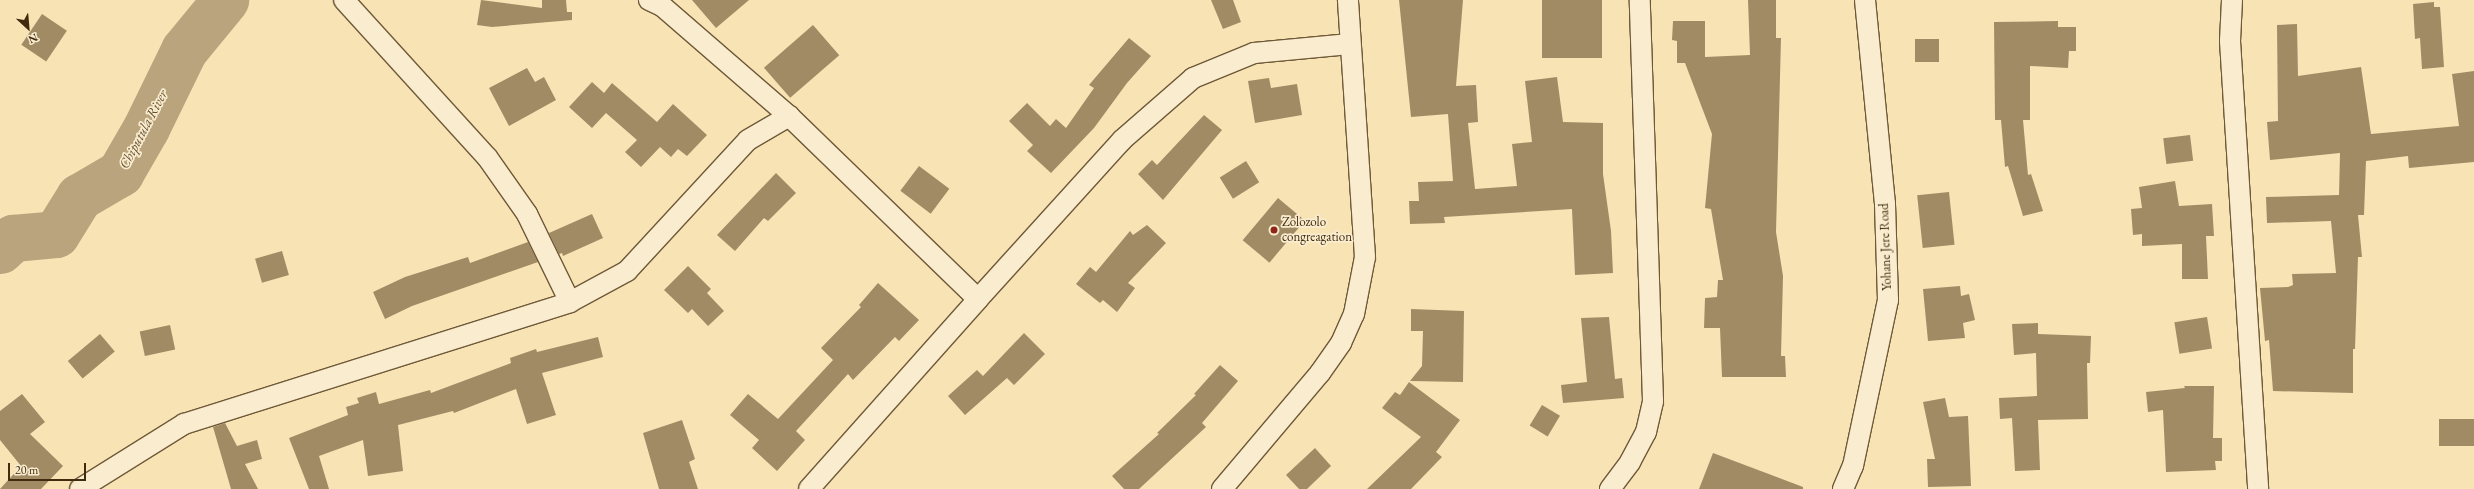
<!DOCTYPE html>
<style>
body{margin:0}
#map{position:relative;width:2474px;height:489px;overflow:hidden;background:#f8e3b5;font-family:"EB Garamond",serif}
div>[style]{position:absolute}
[style*='--x']{left:calc(var(--x)*1px);top:calc(var(--y)*1px);width:calc(var(--w)*1px);rotate:calc(var(--a)*1deg)}
.river>*{height:47px;margin:-23.5px;padding:0 23.5px;transform-origin:23.5px;border-radius:23.5px;background:#baa47d}
.building>*{inset:0;background:#a08b65;transform-origin:0 0}
.roads{filter:drop-shadow(1px 0 #6f5938) drop-shadow(-1px 0 #6f5938) drop-shadow(0 1px #6f5938) drop-shadow(0 -1px #6f5938)}
.minor>*{height:20px;margin:-10px;padding:0 10px;transform-origin:10px;border-radius:10px;background:#faedcf}
.dots>*{width:11px;height:11px;translate:-50% -50%;box-sizing:border-box;border:2px solid #faedcf;border-radius:50%}
span{translate:-50% -50%;white-space:nowrap;text-align:center;line-height:1.15;-webkit-text-stroke:3.5px #faedcf;paint-order:stroke}
.poi-label{font-size:13px;color:#412b0f}
.left{translate:0 -50%;text-align:left}
.street-label{font-size:13px;color:#412b0f}
.water-label{font-size:14px;color:#654f30;font-style:italic}
.north{position:absolute;left:8px;top:8px;width:40px;height:40px;-webkit-text-stroke:3px #faedcf;paint-order:stroke;rotate:154deg;font-size:11px;font-weight:700;line-height:16px;text-align:center;color:#412b0f}
.north::after{content:'';display:block;margin:auto;width:14px;height:18px;background:#412b0f;clip-path:polygon(50% 0,100% 100%,50% 72%,0 100%)}
.scale{position:absolute;left:8px;top:463px;width:78px;height:18px;box-sizing:border-box;border:2px solid #412b0f;border-top:0;padding-left:5px;font-size:12px;line-height:14px;white-space:nowrap;color:#412b0f;-webkit-text-stroke:3px #faedcf;paint-order:stroke}
</style>
<div id="map">
<div class="river">
<i style="--x:0;--y:250;--w:18;--a:-43"></i>
<i style="--x:13;--y:238;--w:43;--a:-5.3"></i>
<i style="--x:56;--y:234;--w:44;--a:-58.1"></i>
<i style="--x:79;--y:197;--w:48;--a:-30.3"></i>
<i style="--x:120;--y:173;--w:52;--a:-60"></i>
<i style="--x:146;--y:128;--w:87;--a:-64"></i>
<i style="--x:184;--y:50;--w:65;--a:-50.6"></i>
</div>
<div class="building">
<i style="clip-path:polygon(481px 0,542px 8px,542px 0,566px 0,567px 12px,572px 12px,572px 20px,492px 27px,477px 25px)"></i>
<i style="clip-path:polygon(692px 0,749px 0,716px 28px)"></i>
<i style="clip-path:polygon(1211px 0,1233px 0,1241px 22px,1223px 29px)"></i>
<i style="clip-path:polygon(1399px 0,1463px 0,1456px 86px,1476px 85px,1478px 122px,1468px 123px,1475px 189px,1517px 186px,1512px 144px,1532px 142px,1525px 81px,1557px 77px,1563px 122px,1603px 123px,1603px 174px,1611px 231px,1613px 273px,1575px 275px,1572px 209px,1444px 217px,1445px 223px,1410px 224px,1409px 201px,1419px 201px,1418px 182px,1453px 181px,1448px 114px,1411px 117px)"></i>
<i style="left:1542px;top:0;width:60px;height:58px"></i>
<i style="clip-path:polygon(1748px 0,1776px 0,1776px 38px,1781px 38px,1776px 232px,1783px 276px,1781px 356px,1785px 356px,1786px 377px,1722px 377px,1720px 328px,1704px 328px,1705px 298px,1717px 297px,1718px 280px,1723px 280px,1711px 209px,1705px 208px,1712px 134px,1685px 63px,1677px 63px,1677px 41px,1672px 40px,1673px 21px,1705px 21px,1705px 57px,1750px 55px)"></i>
<i style="clip-path:polygon(2434px 2px,2434px 7px,2440px 7px,2444px 67px,2422px 69px,2420px 38px,2415px 39px,2413px 4px)"></i>
<i style="left:42px;top:14px;width:30px;height:37px;rotate:34deg"></i>
<i style="clip-path:polygon(2058px 21px,2058px 27px,2076px 27px,2076px 51px,2069px 51px,2068px 68px,2030px 66px,2030px 120px,2023px 120px,2028px 175px,2031px 174px,2043px 211px,2023px 216px,2008px 166px,2005px 167px,2001px 120px,1995px 120px,1994px 22px)"></i>
<i style="clip-path:polygon(2297px 24px,2298px 76px,2361px 67px,2371px 134px,2459px 126px,2452px 74px,2474px 71px,2474px 162px,2409px 168px,2408px 156px,2366px 161px,2364px 215px,2358px 215px,2362px 257px,2358px 257px,2355px 349px,2353px 349px,2353px 393px,2273px 391px,2269px 340px,2265px 341px,2260px 288px,2288px 287px,2293px 285px,2292px 274px,2336px 273px,2331px 221px,2267px 223px,2266px 197px,2339px 195px,2340px 153px,2270px 160px,2267px 122px,2278px 121px,2277px 25px)"></i>
<i style="left:813px;top:25px;width:40px;height:65px;rotate:49deg"></i>
<i style="clip-path:polygon(1129px 38px,1151px 56px,1127px 83px,1094px 128px,1051px 173px,1027px 151px,1033px 145px,1009px 121px,1027px 103px,1050px 126px,1056px 119px,1066px 128px,1094px 88px,1089px 85px)"></i>
<i style="left:1915px;top:39px;width:24px;height:23px"></i>
<i style="clip-path:polygon(527px 68px,535px 82px,544px 77px,556px 100px,509px 126px,489px 88px)"></i>
<i style="clip-path:polygon(1269px 78px,1271px 88px,1297px 84px,1302px 115px,1255px 123px,1248px 81px)"></i>
<i style="clip-path:polygon(592px 82px,604px 93px,612px 83px,657px 122px,673px 104px,707px 135px,687px 156px,678px 149px,671px 157px,660px 147px,641px 167px,625px 152px,637px 140px,606px 113px,592px 128px,569px 107px)"></i>
<i style="clip-path:polygon(1204px 115px,1222px 130px,1163px 200px,1138px 174px,1152px 160px,1157px 165px)"></i>
<i style="left:2190px;top:135px;width:26px;height:27px;rotate:83deg"></i>
<i style="left:1246px;top:161px;width:25px;height:31px;rotate:58deg"></i>
<i style="left:919px;top:166px;width:38px;height:31px;rotate:37deg"></i>
<i style="clip-path:polygon(776px 173px,796px 193px,768px 221px,764px 218px,735px 251px,717px 235px)"></i>
<i style="clip-path:polygon(2175px 181px,2179px 206px,2212px 204px,2214px 236px,2206px 236px,2208px 279px,2182px 279px,2182px 244px,2142px 246px,2142px 234px,2133px 235px,2131px 209px,2142px 208px,2139px 187px)"></i>
<i style="left:1949px;top:192px;width:53px;height:32px;rotate:84deg"></i>
<i style="left:1278px;top:198px;width:35px;height:55px;rotate:40deg"></i>
<i style="clip-path:polygon(592px 214px,603px 238px,563px 256px,562px 253px,559px 254px,549px 233px)"></i>
<i style="clip-path:polygon(1147px 225px,1166px 243px,1128px 283px,1135px 288px,1117px 312px,1103px 300px,1100px 303px,1076px 284px,1090px 267px,1096px 272px,1130px 231px,1133px 235px)"></i>
<i style="clip-path:polygon(528px 242px,538px 262px,412px 306px,385px 319px,373px 292px,405px 277px,468px 257px,470px 263px)"></i>
<i style="left:282px;top:251px;width:25px;height:28px;rotate:74deg"></i>
<i style="clip-path:polygon(688px 266px,711px 289px,707px 293px,724px 311px,708px 326px,692px 309px,688px 313px,664px 290px)"></i>
<i style="clip-path:polygon(878px 283px,919px 320px,899px 341px,895px 337px,853px 380px,848px 374px,796px 431px,805px 440px,777px 471px,752px 448px,759px 440px,730px 415px,748px 394px,778px 419px,833px 360px,821px 348px,861px 307px,859px 305px)"></i>
<i style="clip-path:polygon(1960px 286px,1961px 296px,1969px 294px,1975px 320px,1963px 323px,1965px 338px,1928px 341px,1923px 289px)"></i>
<i style="clip-path:polygon(1411px 309px,1464px 311px,1463px 382px,1410px 381px,1422px 366px,1423px 331px,1411px 331px)"></i>
<i style="clip-path:polygon(1609px 317px,1615px 379px,1622px 378px,1624px 398px,1563px 403px,1561px 385px,1587px 382px,1581px 318px)"></i>
<i style="left:2207px;top:317px;width:32px;height:33px;rotate:81deg"></i>
<i style="clip-path:polygon(2038px 323px,2038px 334px,2091px 336px,2090px 363px,2087px 363px,2088px 419px,2038px 420px,2040px 470px,2015px 471px,2012px 418px,2000px 419px,1999px 398px,2037px 396px,2036px 353px,2014px 355px,2012px 324px)"></i>
<i style="left:170px;top:325px;width:25px;height:31px;rotate:78deg"></i>
<i style="clip-path:polygon(1024px 333px,1045px 354px,1014px 385px,1007px 378px,965px 415px,948px 396px,977px 370px,983px 376px)"></i>
<i style="left:100px;top:334px;width:23px;height:42px;rotate:50deg"></i>
<i style="clip-path:polygon(598px 337px,603px 357px,542px 373px,556px 415px,527px 424px,516px 389px,454px 413px,453px 411px,398px 425px,403px 471px,368px 476px,363px 440px,319px 456px,329px 489px,309px 489px,289px 438px,348px 415px,346px 407px,359px 403px,357px 398px,376px 392px,379px 404px,430px 390px,431px 393px,511px 363px,510px 358px,536px 349px,537px 352px)"></i>
<i style="clip-path:polygon(1220px 365px,1238px 381px,1202px 423px,1206px 427px,1139px 489px,1124px 489px,1112px 476px,1159px 434px,1157px 433px,1196px 395px,1194px 394px)"></i>
<i style="clip-path:polygon(1409px 382px,1460px 420px,1436px 452px,1442px 457px,1411px 489px,1367px 489px,1421px 437px,1382px 408px,1395px 392px,1400px 395px)"></i>
<i style="clip-path:polygon(2184px 386px,2214px 386px,2213px 438px,2222px 438px,2222px 461px,2215px 461px,2216px 470px,2166px 472px,2163px 410px,2148px 412px,2146px 392px,2185px 388px)"></i>
<i style="clip-path:polygon(22px 394px,45px 422px,30px 434px,63px 466px,41px 489px,0 489px,21px 466px,0 440px,0 411px)"></i>
<i style="clip-path:polygon(1945px 398px,1949px 417px,1968px 416px,1971px 486px,1928px 487px,1927px 459px,1935px 459px,1923px 402px)"></i>
<i style="left:1542px;top:405px;width:21px;height:24px;rotate:31deg"></i>
<i style="left:2439px;top:419px;width:35px;height:27px"></i>
<i style="clip-path:polygon(682px 420px,695px 459px,689px 462px,698px 489px,659px 489px,643px 433px)"></i>
<i style="clip-path:polygon(225px 423px,237px 446px,257px 440px,262px 459px,245px 464px,258px 489px,231px 489px,213px 427px)"></i>
<i style="clip-path:polygon(1315px 448px,1331px 466px,1307px 489px,1299px 489px,1286px 475px)"></i>
<i style="clip-path:polygon(1713px 453px,1803px 487px,1803px 489px,1699px 489px)"></i>
</div>
<div class="roads">
<div class="minor">
<i style="--x:344;--y:0;--w:212;--a:47.7"></i>
<i style="--x:487;--y:157;--w:70;--a:54.9"></i>
<i style="--x:527;--y:214;--w:98;--a:64"></i>
<i style="--x:649;--y:0;--w:14;--a:25"></i>
<i style="--x:662;--y:6;--w:168;--a:40.9"></i>
<i style="--x:2232;--y:0;--w:41;--a:92.8"></i>
<i style="--x:2230;--y:41;--w:449;--a:86.4"></i>
<i style="--x:80;--y:489;--w:123;--a:-32"></i>
<i style="--x:184;--y:424;--w:405;--a:-17.5"></i>
<i style="--x:570;--y:302;--w:65;--a:-28.5"></i>
<i style="--x:627;--y:271;--w:178;--a:-47.3"></i>
<i style="--x:748;--y:140;--w:48;--a:-30.3"></i>
<i style="--x:789;--y:116;--w:263;--a:44.1"></i>
<i style="--x:978;--y:299;--w:215;--a:-47.8"></i>
<i style="--x:1122;--y:140;--w:94;--a:-41.1"></i>
<i style="--x:1193;--y:78;--w:66;--a:-22.3"></i>
<i style="--x:1254;--y:53;--w:96;--a:-5.4"></i>
<i style="--x:809;--y:489;--w:254;--a:-48.3"></i>
<i style="--x:1222;--y:489;--w:152;--a:-49.8"></i>
<i style="--x:1320;--y:373;--w:37;--a:-55"></i>
<i style="--x:1341;--y:343;--w:32;--a:-66"></i>
<i style="--x:1354;--y:314;--w:58;--a:-79.1"></i>
<i style="--x:1365;--y:257;--w:258;--a:-93.8"></i>
<i style="--x:1610;--y:489;--w:34;--a:-53"></i>
<i style="--x:1630;--y:462;--w:34;--a:-62"></i>
<i style="--x:1646;--y:432;--w:32;--a:-77"></i>
<i style="--x:1653;--y:401;--w:401;--a:-91.9"></i>
<i style="--x:1843;--y:489;--w:25;--a:-67"></i>
<i style="--x:1853;--y:466;--w:170;--a:-78.1"></i>
<i style="--x:1888;--y:300;--w:96;--a:-91.8"></i>
<i style="--x:1885;--y:204;--w:205;--a:-95.6"></i>
</div>
</div>
<div class="dots">
<i style="left:1274px;top:230px;background:#8f2418"></i>
</div>
<div class="poi-label">
<span class="left" style="left:1282px;top:230px">Zolozolo<br>congreagation</span>
</div>
<div class="street-label">
<span style="left:1886px;top:247px;rotate:-92deg">Yohane Jere Road</span>
</div>
<div class="water-label">
<span style="left:143px;top:129px;rotate:-62deg">Chiputula River</span>
</div>
<div class="north">N</div>
<div class="scale">20 m</div>
</div>
